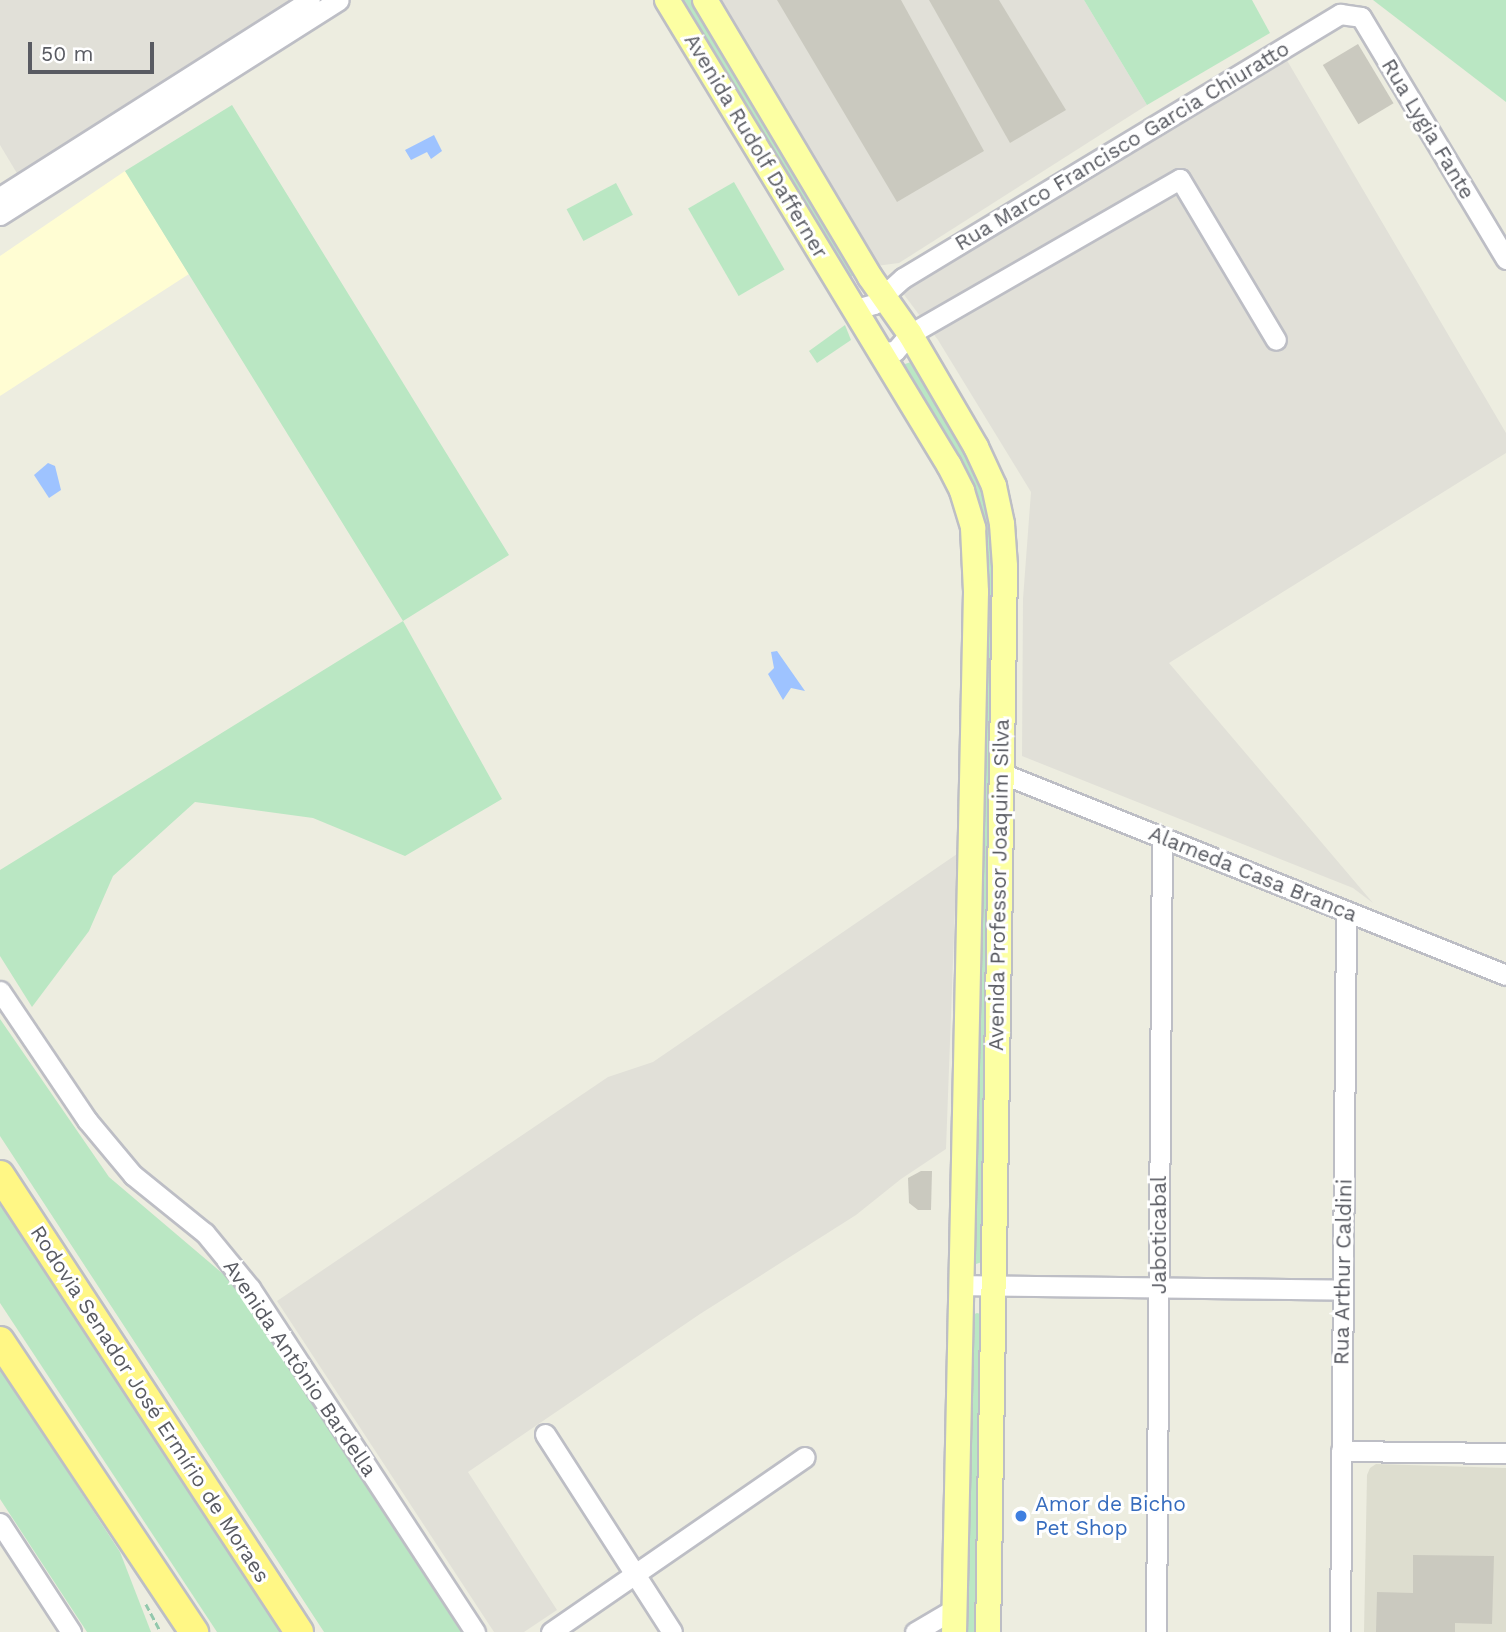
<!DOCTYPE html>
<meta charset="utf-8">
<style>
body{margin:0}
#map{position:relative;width:1506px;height:1632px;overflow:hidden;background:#edede0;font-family:"Work Sans",sans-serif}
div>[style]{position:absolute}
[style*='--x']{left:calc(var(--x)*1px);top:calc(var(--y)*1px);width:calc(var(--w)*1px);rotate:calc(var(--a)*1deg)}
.commercial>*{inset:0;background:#fffdd3}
.industrial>*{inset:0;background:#e1e0d8}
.education>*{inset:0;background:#ddddcf}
.green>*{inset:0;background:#bae7c3;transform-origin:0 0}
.water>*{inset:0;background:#9ec3ff}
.building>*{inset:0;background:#cac9bf;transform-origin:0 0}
.path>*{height:2.5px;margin-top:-1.25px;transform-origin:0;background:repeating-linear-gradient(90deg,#93c8ac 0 7px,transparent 0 10.5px)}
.roads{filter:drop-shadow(2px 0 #bdbec5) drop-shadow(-2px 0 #bdbec5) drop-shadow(0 2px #bdbec5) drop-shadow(0 -2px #bdbec5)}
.minor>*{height:19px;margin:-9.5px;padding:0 9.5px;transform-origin:9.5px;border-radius:9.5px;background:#fff}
.major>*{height:24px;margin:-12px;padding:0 12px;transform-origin:12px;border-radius:12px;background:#fcffa3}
.highway>*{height:28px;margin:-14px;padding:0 14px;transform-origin:14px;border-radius:14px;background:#fff785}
.dots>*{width:19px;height:19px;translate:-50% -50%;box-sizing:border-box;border:4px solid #fff;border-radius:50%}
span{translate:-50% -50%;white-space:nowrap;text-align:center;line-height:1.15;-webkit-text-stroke:6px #fff;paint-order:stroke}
.street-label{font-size:21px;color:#595b62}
.shop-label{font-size:21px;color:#366cbe}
.left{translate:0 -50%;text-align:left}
.scale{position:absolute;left:28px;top:42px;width:126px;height:32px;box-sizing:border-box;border:4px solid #595b62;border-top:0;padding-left:9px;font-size:21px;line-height:24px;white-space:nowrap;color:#595b62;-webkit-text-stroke:5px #fff;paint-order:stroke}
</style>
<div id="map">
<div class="commercial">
<i style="clip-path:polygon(125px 171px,189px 274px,0 396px,0 256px)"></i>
</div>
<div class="industrial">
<i style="clip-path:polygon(0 0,292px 0,18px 175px,0 145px)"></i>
<i style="clip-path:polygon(722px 0,1084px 0,1147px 105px,899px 263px,876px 266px)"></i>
<i style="clip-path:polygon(1285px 57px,1506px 433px,1506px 453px,1169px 663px,1373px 903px,1353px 888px,1022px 756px,1023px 599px,1031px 492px,938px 340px,902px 292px,904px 284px)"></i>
<i style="clip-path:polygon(957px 854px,946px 1149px,901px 1179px,856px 1215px,700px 1314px,468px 1472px,557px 1610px,524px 1632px,494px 1632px,277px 1301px,608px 1077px,653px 1062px)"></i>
</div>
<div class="education">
<i style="clip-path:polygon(1376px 1464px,1506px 1468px,1506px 1632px,1364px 1632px,1367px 1475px,1370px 1468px)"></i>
</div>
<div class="green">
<i style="clip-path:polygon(680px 0,696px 0,863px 276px,845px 276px)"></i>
<i style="clip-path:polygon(1084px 0,1252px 0,1270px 33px,1147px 105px)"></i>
<i style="clip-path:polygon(1373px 0,1506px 0,1506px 102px)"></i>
<i style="clip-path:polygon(232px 105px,509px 555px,403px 621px,502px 799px,405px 856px,313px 818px,195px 802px,113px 876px,89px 931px,32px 1007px,0 956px,0 870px,403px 621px,125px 171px)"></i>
<i style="left:734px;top:182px;width:101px;height:53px;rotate:60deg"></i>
<i style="left:616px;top:183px;width:36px;height:56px;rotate:62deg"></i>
<i style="clip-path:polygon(845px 325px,851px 340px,817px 363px,809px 351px)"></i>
<i style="clip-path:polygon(914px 361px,979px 469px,996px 552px,985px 1261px,973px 1265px,986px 566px,902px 365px)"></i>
<i style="clip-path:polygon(0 1019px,109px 1177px,242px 1290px,464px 1632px,324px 1632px,0 1136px)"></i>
<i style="clip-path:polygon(0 1201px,283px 1632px,217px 1632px,0 1303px)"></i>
<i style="clip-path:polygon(977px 1313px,984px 1315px,978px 1632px,966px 1632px,972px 1315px)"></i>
<i style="clip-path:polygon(0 1368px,120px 1552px,151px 1632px,87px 1632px,0 1499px)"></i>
</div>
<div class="water">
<i style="clip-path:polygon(434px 135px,442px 151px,431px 159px,427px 152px,411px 160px,405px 150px)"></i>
<i style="clip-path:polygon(48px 463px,55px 466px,61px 490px,49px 498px,34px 475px)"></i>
<i style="clip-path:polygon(777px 651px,805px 691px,791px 688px,783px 700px,768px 674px,774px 668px,771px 652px)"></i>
</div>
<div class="building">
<i style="clip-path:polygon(777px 0,901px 0,984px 151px,897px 202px)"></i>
<i style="clip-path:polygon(929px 0,999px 0,1066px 110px,1010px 143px)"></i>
<i style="left:1358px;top:44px;width:69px;height:41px;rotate:59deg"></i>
<i style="clip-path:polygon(921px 1171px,932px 1171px,931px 1210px,918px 1210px,909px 1203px,908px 1178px)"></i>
<i style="clip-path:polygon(1413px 1555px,1494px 1556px,1492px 1624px,1455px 1623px,1455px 1632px,1376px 1632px,1377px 1592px,1413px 1593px)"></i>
</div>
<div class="path">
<i style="--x:146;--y:1604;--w:32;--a:62"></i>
</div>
<div class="roads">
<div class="minor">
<i style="--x:0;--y:197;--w:367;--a:-32.4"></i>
<i style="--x:0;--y:215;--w:401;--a:-32.4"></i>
<i style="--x:856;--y:309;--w:19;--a:-16"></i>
<i style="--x:874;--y:304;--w:39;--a:-42"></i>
<i style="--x:903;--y:278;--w:511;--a:-31.14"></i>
<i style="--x:1340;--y:14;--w:21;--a:8"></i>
<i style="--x:1361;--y:17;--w:282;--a:59.1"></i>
<i style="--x:881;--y:352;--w:14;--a:-4"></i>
<i style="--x:895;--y:351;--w:23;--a:-49"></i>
<i style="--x:910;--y:334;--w:311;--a:-29.9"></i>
<i style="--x:1180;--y:179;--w:187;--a:59.2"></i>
<i style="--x:1001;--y:773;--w:544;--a:21.8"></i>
<i style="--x:0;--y:991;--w:156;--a:56"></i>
<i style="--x:87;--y:1120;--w:72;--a:50.1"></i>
<i style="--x:133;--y:1175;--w:92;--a:38.9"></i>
<i style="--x:205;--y:1233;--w:71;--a:50.7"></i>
<i style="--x:250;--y:1288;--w:411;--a:56.8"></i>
<i style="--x:960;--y:1285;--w:383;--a:0.7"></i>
<i style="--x:545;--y:1434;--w:235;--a:57.3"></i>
<i style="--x:1341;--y:1451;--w:165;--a:0.7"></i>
<i style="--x:0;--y:1523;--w:130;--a:56.9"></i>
<i style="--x:551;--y:1632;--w:308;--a:-34.6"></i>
<i style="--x:915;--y:1632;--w:45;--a:-30.5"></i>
<i style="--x:1156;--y:1632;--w:795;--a:-89.57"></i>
<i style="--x:1340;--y:1632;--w:721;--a:-89.52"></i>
</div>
<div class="major">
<i style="--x:667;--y:0;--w:544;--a:58.77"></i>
<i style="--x:949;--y:465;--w:29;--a:63"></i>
<i style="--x:962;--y:491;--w:39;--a:73"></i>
<i style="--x:973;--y:528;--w:64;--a:87.3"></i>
<i style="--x:976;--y:592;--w:1040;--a:91.21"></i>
<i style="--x:705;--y:0;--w:322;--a:59.2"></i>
<i style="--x:870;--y:277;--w:70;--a:54.9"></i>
<i style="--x:910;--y:334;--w:131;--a:59.7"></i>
<i style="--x:976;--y:447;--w:43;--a:65.2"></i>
<i style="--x:994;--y:486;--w:39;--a:78"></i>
<i style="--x:1002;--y:524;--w:42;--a:85.9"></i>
<i style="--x:1005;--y:566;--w:1066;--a:90.91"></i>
</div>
<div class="highway">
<i style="--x:0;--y:1175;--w:546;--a:56.8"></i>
<i style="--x:0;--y:1341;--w:350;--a:56.3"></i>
</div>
</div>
<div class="dots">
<i style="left:1021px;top:1516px;background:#3f7fe0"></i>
</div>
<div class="street-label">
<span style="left:1428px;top:129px;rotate:59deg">Rua Lygia Fante</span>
<span style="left:756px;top:146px;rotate:59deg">Avenida Rudolf Dafferner</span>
<span style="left:1122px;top:146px;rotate:-31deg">Rua Marco Francisco Garcia Chiuratto</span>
<span style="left:1253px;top:874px;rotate:22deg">Alameda Casa Branca</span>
<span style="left:999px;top:885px;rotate:-89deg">Avenida Professor Joaquim Silva</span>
<span style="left:1159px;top:1235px;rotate:-90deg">Jaboticabal</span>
<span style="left:1343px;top:1272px;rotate:-89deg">Rua Arthur Caldini</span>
<span style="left:300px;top:1368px;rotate:56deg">Avenida Antônio Bardella</span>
<span style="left:150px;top:1404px;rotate:57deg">Rodovia Senador José Ermírio de Moraes</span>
</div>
<div class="shop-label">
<span class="left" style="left:1035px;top:1516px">Amor de Bicho<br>Pet Shop</span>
</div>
<div class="scale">50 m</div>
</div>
